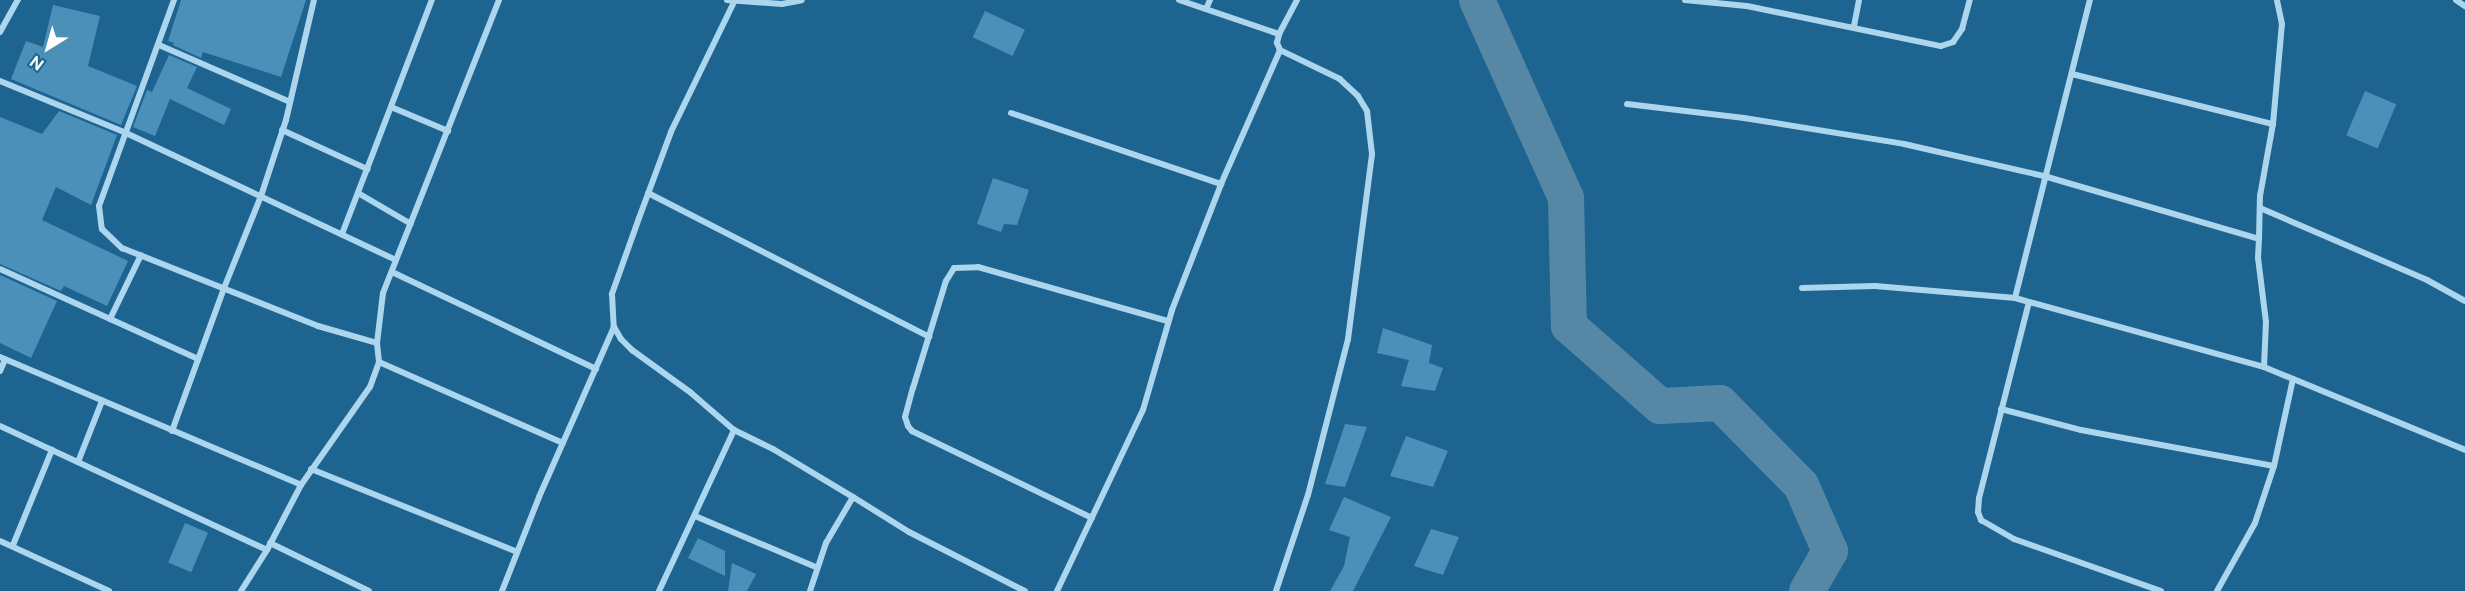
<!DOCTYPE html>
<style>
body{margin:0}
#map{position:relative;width:2465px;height:591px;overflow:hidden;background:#1d6491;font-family:"Public Sans",sans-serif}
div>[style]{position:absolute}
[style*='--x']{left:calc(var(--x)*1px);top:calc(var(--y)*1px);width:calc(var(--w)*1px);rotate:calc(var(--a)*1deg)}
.river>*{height:36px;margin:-18px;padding:0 18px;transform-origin:18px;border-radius:18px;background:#5688a6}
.building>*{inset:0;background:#4a90b9;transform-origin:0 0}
.street>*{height:6px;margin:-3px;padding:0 3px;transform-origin:3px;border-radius:3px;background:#acd6ee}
span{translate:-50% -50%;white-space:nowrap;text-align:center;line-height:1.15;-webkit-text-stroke:4.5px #1d6491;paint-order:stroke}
.north{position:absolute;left:18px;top:18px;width:60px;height:60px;-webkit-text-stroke:4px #1d6491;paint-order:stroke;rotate:217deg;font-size:16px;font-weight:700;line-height:24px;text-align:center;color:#fff}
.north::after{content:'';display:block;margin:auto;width:21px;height:27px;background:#fff;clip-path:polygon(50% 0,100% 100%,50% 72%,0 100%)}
</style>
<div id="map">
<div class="river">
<i style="--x:1477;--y:0;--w:217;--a:65.8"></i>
<i style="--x:1566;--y:198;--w:128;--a:88.7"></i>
<i style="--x:1569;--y:326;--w:121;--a:41.3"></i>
<i style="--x:1660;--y:406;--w:60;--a:-2.9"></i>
<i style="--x:1720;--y:403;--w:115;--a:45.4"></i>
<i style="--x:1801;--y:485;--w:72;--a:66.3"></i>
<i style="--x:1830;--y:551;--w:46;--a:119.9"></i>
</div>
<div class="building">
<i style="clip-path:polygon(181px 0,306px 0,281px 77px,203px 52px,201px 58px,173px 45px,174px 43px,168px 41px)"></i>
<i style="clip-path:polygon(53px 5px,100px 16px,88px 66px,137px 86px,121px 125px,11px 79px,26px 41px,43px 47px)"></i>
<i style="left:985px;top:11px;width:44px;height:29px;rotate:25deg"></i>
<i style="clip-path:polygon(169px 55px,197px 67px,187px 88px,231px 109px,224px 125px,170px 99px,155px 136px,133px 127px,147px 90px,152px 92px)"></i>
<i style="left:2365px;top:91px;width:34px;height:48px;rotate:23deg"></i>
<i style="clip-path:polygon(59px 111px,117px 135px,91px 205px,56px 187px,42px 220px,128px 261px,107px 306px,64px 286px,61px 291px,0 264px,0 117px,42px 134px)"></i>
<i style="clip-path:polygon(993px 178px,1029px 190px,1017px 225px,1004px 224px,1001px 232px,977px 224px)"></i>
<i style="clip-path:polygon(0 275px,57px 301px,31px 358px,0 343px)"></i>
<i style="clip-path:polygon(1383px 328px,1432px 345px,1429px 363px,1443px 368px,1435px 391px,1401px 386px,1409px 360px,1377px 353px)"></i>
<i style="clip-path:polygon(1345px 424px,1367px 427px,1345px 487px,1325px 484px)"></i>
<i style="clip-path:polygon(1406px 436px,1448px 451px,1433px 487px,1390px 476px)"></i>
<i style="clip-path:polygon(1344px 497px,1391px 517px,1353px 591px,1330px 591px,1344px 566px,1350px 537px,1329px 530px)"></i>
<i style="left:185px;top:523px;width:25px;height:43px;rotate:23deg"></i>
<i style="clip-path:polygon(1431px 529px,1459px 537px,1443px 575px,1414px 566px)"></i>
<i style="clip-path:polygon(698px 538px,725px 551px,725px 576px,688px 558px)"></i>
<i style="clip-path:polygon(732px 563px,756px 574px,747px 591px,728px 591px)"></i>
</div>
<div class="street">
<i style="--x:174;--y:0;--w:219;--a:110"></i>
<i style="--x:99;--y:206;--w:23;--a:83"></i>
<i style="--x:102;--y:229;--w:28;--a:44"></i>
<i style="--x:122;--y:248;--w:211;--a:21.7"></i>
<i style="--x:318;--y:326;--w:61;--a:16.1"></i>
<i style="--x:727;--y:0;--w:55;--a:4.2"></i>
<i style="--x:782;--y:4;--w:20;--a:-11"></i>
<i style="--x:1179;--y:0;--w:106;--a:18.8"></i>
<i style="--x:1685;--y:0;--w:62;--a:5.5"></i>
<i style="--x:1747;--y:6;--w:198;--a:11.7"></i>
<i style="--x:1941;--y:46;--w:13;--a:-18"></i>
<i style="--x:1953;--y:42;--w:16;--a:-55"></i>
<i style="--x:1962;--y:29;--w:30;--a:-75"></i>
<i style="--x:2456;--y:0;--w:11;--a:34"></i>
<i style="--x:734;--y:2;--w:144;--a:115.9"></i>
<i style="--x:671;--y:132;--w:92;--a:110.4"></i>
<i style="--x:639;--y:218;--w:81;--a:109.6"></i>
<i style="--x:612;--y:294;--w:33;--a:87"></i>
<i style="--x:614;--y:327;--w:14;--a:60"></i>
<i style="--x:621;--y:339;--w:16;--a:45"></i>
<i style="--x:632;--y:350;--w:72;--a:35.9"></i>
<i style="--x:690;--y:392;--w:58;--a:40.8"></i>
<i style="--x:734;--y:430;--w:43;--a:26"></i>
<i style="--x:773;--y:449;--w:93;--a:31"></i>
<i style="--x:1206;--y:9;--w:10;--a:-66"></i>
<i style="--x:1854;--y:26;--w:26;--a:-79"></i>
<i style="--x:0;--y:32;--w:37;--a:-61"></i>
<i style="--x:159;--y:45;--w:143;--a:23.5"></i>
<i style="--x:2072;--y:74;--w:207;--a:14"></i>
<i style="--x:0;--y:81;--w:136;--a:22.4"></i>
<i style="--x:126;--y:133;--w:298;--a:25.2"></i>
<i style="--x:1627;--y:104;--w:118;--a:6.8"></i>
<i style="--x:1744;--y:118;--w:162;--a:9.2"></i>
<i style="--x:1904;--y:144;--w:144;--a:12.9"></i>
<i style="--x:2044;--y:176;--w:224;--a:16.3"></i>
<i style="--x:391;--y:107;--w:62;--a:22.8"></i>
<i style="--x:1011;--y:113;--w:222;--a:18.7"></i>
<i style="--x:282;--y:130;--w:94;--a:24.6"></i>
<i style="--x:358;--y:193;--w:61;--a:30.3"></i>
<i style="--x:648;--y:193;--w:316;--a:27.1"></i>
<i style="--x:2260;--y:208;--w:182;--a:23.3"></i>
<i style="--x:2427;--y:280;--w:43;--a:28.9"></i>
<i style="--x:342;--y:234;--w:251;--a:-69"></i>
<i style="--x:0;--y:269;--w:217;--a:24.4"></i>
<i style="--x:392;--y:272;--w:226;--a:25.4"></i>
<i style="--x:1802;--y:288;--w:73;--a:-1.6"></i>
<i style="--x:1875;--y:286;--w:141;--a:4.9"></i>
<i style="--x:2015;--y:298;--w:258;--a:15.5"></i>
<i style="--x:2264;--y:367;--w:217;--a:22.4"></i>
<i style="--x:2015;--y:298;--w:307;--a:-75.9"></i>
<i style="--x:2029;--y:302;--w:202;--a:104.3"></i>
<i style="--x:1979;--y:498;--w:14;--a:94"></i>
<i style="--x:1978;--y:512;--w:9;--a:69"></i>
<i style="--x:1981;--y:520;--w:38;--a:30"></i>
<i style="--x:2014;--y:539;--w:156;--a:19.5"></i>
<i style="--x:110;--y:319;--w:71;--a:-64.2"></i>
<i style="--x:0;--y:357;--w:327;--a:23"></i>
<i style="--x:379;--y:362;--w:201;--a:23.8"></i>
<i style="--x:2264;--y:367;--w:45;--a:-87.5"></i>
<i style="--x:2266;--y:322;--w:64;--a:-97.1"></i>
<i style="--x:2258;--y:258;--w:19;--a:-87"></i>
<i style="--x:2259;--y:239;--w:43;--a:-88.7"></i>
<i style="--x:2260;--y:196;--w:73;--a:-79.8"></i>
<i style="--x:2273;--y:124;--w:100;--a:-84.9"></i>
<i style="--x:2282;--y:24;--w:25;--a:-102"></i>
<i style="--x:0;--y:371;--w:12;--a:-66"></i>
<i style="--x:2001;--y:409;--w:83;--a:14.7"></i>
<i style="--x:2081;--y:430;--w:196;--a:10.6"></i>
<i style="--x:0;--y:426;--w:294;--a:24.9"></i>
<i style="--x:172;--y:431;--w:152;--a:-70"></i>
<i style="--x:224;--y:288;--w:99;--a:-68.1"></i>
<i style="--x:261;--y:196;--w:80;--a:-71.8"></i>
<i style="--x:286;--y:120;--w:123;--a:-76.9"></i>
<i style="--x:78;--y:462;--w:66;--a:-68.5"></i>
<i style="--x:311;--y:469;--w:222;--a:21.9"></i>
<i style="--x:695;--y:516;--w:131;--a:22.9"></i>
<i style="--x:1092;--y:518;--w:200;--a:-154.2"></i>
<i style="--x:912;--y:431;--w:6;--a:-129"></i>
<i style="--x:908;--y:426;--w:9;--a:-108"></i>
<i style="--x:905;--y:417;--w:30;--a:-75"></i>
<i style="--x:913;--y:388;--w:112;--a:-72.9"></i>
<i style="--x:946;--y:281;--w:15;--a:-58"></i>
<i style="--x:954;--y:268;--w:24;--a:-2"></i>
<i style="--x:978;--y:267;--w:198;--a:15.9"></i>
<i style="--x:0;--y:541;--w:120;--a:24.6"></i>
<i style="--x:270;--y:543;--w:110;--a:25.9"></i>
<i style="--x:13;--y:545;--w:103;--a:-67.7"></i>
<i style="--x:241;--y:591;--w:49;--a:-57.6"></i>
<i style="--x:267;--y:550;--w:73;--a:-62.4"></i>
<i style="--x:301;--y:485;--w:120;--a:-54.9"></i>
<i style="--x:370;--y:387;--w:27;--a:-70"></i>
<i style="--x:379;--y:362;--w:19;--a:-96"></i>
<i style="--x:377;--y:343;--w:50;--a:-83.2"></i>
<i style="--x:383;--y:293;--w:315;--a:-68.4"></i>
<i style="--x:502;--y:591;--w:101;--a:-68.5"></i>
<i style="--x:539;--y:497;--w:186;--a:-66.2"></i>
<i style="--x:659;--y:591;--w:178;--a:-65"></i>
<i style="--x:810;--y:591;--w:51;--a:-71.6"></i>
<i style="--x:826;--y:543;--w:53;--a:-59.6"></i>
<i style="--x:853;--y:497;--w:66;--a:32"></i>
<i style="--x:909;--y:532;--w:130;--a:27"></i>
<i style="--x:1057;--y:591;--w:200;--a:-64.6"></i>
<i style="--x:1143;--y:410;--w:104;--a:-73.8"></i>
<i style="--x:1172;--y:310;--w:135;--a:-68.7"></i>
<i style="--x:1221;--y:184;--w:146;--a:-66.2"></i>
<i style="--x:1280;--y:50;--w:8;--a:-113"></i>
<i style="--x:1277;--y:43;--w:9;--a:-77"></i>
<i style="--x:1279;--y:34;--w:38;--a:-62"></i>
<i style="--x:1276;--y:591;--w:101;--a:-71.6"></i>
<i style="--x:1308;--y:495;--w:161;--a:-75.6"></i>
<i style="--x:1348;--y:339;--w:187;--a:-82.6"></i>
<i style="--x:1372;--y:154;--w:43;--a:-96.6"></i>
<i style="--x:1367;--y:111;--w:17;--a:-121"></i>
<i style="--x:1358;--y:96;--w:25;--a:-137"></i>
<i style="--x:1340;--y:79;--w:67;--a:-154.2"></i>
<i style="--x:2217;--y:591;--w:78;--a:-60.8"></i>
<i style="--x:2255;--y:523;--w:60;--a:-71.6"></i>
<i style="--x:2274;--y:466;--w:89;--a:-77.7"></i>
</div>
<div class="north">N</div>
</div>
